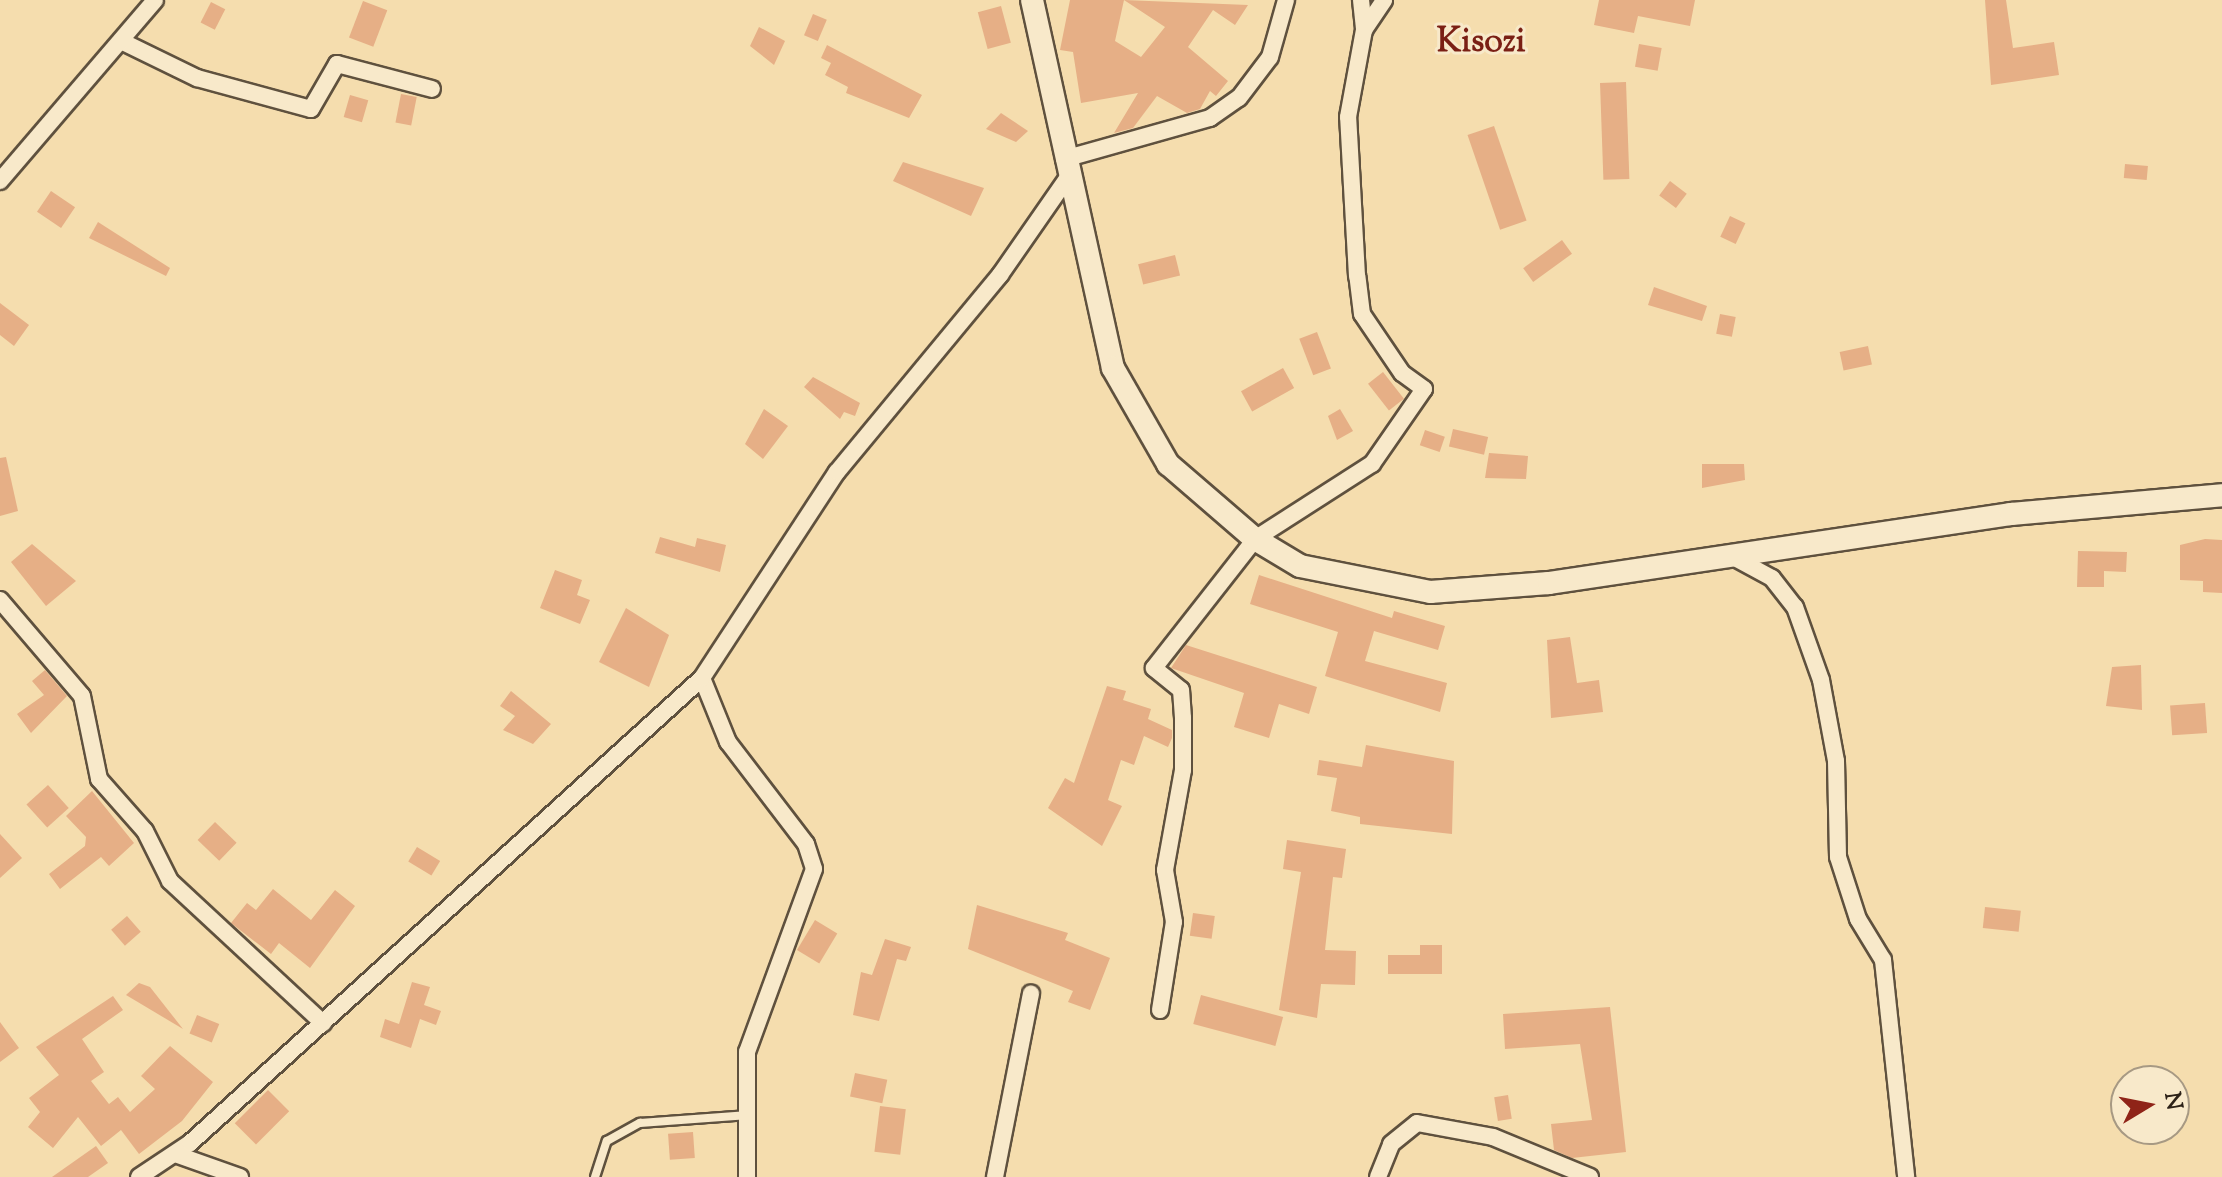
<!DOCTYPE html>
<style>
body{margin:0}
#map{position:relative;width:2222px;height:1177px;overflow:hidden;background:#f5ddae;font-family:"Sorts Mill Goudy",serif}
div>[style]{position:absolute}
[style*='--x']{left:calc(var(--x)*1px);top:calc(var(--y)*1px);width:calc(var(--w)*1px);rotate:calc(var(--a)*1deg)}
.building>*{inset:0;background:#e6af86;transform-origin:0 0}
.roads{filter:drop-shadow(2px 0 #5f513e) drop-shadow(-2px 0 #5f513e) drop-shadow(0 2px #5f513e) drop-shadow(0 -2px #5f513e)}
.lane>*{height:8px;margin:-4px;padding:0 4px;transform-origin:4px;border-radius:4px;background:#f8e9ca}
.street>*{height:16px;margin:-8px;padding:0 8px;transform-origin:8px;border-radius:8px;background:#f8e9ca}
.secondary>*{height:22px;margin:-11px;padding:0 11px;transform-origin:11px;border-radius:11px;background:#f8e9ca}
span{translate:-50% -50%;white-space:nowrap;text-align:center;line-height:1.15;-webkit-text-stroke:6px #f8e9ca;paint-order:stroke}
.quarter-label{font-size:34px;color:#7a1f14;font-weight:700}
.north{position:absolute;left:2110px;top:1065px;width:80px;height:80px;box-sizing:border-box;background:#f8e9ca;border:2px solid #a79983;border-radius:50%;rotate:80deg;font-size:22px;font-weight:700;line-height:32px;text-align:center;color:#2d2218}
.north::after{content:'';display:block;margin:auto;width:28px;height:36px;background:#8f2418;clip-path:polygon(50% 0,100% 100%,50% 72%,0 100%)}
</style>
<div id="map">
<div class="building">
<i style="clip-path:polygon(1070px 0,1124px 0,1115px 41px,1141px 57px,1165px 27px,1124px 0,1248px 5px,1235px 25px,1213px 10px,1188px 47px,1228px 81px,1216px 96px,1210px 91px,1200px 109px,1187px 113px,1157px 96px,1133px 128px,1114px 133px,1138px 93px,1081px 103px,1073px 52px,1060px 50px)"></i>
<i style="clip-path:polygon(1599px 0,1695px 0,1690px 26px,1638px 16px,1634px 33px,1594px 25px)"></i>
<i style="clip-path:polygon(1985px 0,2006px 0,2013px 48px,2054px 42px,2059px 75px,1991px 85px)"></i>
<i style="left:363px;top:1px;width:26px;height:39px;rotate:21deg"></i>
<i style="left:211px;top:2px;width:16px;height:23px;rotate:27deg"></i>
<i style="left:1001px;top:6px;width:38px;height:24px;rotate:75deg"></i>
<i style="left:813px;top:14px;width:15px;height:23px;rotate:23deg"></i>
<i style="clip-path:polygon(759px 27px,785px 41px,774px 65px,750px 46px)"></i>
<i style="left:1639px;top:44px;width:23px;height:23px;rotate:10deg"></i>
<i style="clip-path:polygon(827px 45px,922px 95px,909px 118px,846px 93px,848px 87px,825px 75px,831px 63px,821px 58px)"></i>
<i style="left:1626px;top:82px;width:97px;height:26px;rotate:88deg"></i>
<i style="left:401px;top:94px;width:16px;height:29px;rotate:11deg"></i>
<i style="left:350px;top:95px;width:19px;height:23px;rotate:16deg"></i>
<i style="clip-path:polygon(1001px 113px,1028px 131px,1016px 142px,986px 129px)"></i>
<i style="left:1494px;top:126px;width:100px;height:28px;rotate:71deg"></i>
<i style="clip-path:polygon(903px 162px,984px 188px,971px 216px,893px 181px)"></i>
<i style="left:2125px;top:164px;width:23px;height:14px;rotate:5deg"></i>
<i style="left:1670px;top:181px;width:21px;height:18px;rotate:37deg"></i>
<i style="left:51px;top:191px;width:29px;height:25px;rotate:34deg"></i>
<i style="left:1730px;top:216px;width:17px;height:23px;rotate:25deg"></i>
<i style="clip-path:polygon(98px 222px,170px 268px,166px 276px,89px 238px)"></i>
<i style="left:1562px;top:240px;width:17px;height:48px;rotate:54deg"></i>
<i style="left:1175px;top:255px;width:21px;height:38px;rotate:76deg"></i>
<i style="clip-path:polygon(1654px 287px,1707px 306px,1702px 321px,1648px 305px)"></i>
<i style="clip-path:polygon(0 303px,29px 325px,14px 346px,0 335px)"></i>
<i style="left:1720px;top:314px;width:16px;height:20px;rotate:11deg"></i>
<i style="left:1317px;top:332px;width:39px;height:19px;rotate:69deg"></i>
<i style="left:1868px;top:346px;width:19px;height:29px;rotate:78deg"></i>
<i style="left:1283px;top:368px;width:23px;height:48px;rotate:61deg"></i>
<i style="left:1383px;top:372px;width:34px;height:19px;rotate:52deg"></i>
<i style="clip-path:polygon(813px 377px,860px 403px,855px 416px,844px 412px,840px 419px,804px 387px)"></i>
<i style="clip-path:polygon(764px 409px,788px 426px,763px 459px,745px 444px)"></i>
<i style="clip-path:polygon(1340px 409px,1353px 431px,1337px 440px,1328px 416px)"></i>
<i style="left:1453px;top:429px;width:36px;height:18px;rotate:13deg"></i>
<i style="left:1425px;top:430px;width:21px;height:16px;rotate:19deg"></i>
<i style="clip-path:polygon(1489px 453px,1528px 456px,1526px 479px,1485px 478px)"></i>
<i style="clip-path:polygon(6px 457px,18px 511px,0 516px,0 458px)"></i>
<i style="clip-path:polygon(1702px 464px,1744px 464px,1745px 480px,1702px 488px)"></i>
<i style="clip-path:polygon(660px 537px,695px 547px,697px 538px,726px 545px,720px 572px,655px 553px)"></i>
<i style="clip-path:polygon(2205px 539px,2222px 540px,2222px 593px,2203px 592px,2203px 581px,2180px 580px,2180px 545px)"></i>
<i style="clip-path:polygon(32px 544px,76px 581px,46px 606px,11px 562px)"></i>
<i style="clip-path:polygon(2078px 551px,2127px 552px,2126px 572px,2104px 571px,2104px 587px,2077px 587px)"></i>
<i style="clip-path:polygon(555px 570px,582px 580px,577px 595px,590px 600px,580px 624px,540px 608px)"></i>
<i style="clip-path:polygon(1259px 575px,1392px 618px,1394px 611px,1445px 626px,1438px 650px,1374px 631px,1365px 661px,1447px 683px,1440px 712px,1325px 676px,1338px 632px,1250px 604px)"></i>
<i style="clip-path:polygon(626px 608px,669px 635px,649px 687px,599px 662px)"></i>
<i style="clip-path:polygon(1570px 637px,1577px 683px,1599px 680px,1603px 712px,1551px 718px,1547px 640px)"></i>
<i style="clip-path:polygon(1186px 645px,1317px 687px,1309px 714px,1279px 704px,1269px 738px,1234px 727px,1244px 693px,1171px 668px)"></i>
<i style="clip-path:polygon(2141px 665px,2142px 710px,2106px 706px,2112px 667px)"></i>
<i style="clip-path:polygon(45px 670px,67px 696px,31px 733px,17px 714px,44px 695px,32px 681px)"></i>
<i style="clip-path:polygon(1107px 686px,1126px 691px,1123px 700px,1151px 709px,1148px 719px,1172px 730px,1172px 738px,1168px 747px,1144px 736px,1134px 765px,1121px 760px,1108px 800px,1122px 806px,1102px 846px,1048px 808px,1065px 778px,1074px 783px)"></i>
<i style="clip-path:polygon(511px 691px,551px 724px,533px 744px,503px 730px,515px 716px,500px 706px)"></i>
<i style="left:2205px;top:703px;width:30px;height:35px;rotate:86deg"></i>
<i style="clip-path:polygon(1366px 745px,1454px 761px,1452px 834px,1360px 824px,1360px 817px,1331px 811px,1337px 778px,1317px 775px,1319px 760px,1362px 767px)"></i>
<i style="left:48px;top:785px;width:31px;height:29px;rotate:48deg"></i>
<i style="clip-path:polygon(92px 791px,134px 843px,109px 866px,101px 857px,60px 889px,49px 874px,85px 846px,86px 837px,66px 816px)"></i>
<i style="left:215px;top:822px;width:30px;height:25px;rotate:44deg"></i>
<i style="clip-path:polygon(0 834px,22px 858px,0 878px)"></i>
<i style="clip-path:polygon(1287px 840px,1346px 849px,1342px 878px,1333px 877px,1325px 950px,1356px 951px,1355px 985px,1321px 984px,1317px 1018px,1279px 1010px,1301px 872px,1283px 869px)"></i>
<i style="left:417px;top:847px;width:27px;height:17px;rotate:31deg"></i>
<i style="clip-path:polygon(273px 889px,311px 920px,335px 890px,355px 906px,310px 968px,279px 943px,271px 954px,231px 923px,247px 903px,256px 910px)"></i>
<i style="clip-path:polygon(977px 905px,1068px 933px,1065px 940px,1110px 958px,1090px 1010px,1068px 1002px,1073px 991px,968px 949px)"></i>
<i style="left:1985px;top:907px;width:36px;height:21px;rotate:6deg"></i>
<i style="left:1193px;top:913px;width:22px;height:23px;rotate:8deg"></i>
<i style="left:127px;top:916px;width:21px;height:21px;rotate:49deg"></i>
<i style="left:815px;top:920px;width:26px;height:35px;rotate:31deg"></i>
<i style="clip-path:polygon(885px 939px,911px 947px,906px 961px,897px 959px,879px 1021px,853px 1015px,861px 972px,872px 975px)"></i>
<i style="clip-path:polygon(1420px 945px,1442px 945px,1442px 974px,1388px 974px,1388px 955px,1420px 955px)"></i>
<i style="clip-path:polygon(412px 982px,430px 987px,424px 1005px,441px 1011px,436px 1025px,420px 1019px,411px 1048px,380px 1037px,385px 1019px,399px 1024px)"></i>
<i style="clip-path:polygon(139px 983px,150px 987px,183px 1029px,126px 995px)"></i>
<i style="left:1201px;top:995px;width:85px;height:30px;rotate:15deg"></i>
<i style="clip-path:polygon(113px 996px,123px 1010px,82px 1039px,104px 1072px,91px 1081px,109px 1104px,118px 1097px,130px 1112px,155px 1089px,141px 1076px,170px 1046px,213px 1082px,182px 1121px,139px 1154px,121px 1130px,101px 1146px,78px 1117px,53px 1148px,28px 1127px,40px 1112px,29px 1098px,59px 1075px,36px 1047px)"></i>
<i style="clip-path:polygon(1610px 1007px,1626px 1152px,1572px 1158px,1554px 1150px,1551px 1124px,1592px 1120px,1580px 1044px,1505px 1049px,1503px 1014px)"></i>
<i style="left:197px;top:1015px;width:24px;height:20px;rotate:22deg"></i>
<i style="clip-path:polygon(0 1022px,19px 1048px,0 1062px)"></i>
<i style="left:855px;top:1073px;width:33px;height:24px;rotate:12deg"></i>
<i style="left:268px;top:1090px;width:30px;height:47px;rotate:45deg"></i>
<i style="left:1508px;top:1095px;width:24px;height:14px;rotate:81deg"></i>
<i style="left:880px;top:1106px;width:26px;height:46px;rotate:7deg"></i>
<i style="left:693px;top:1132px;width:26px;height:25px;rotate:86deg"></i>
<i style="clip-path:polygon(96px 1146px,108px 1163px,88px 1177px,52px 1177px)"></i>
</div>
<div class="roads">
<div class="lane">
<i style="--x:595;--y:1177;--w:38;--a:-72"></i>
<i style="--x:607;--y:1141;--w:38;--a:-29"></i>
<i style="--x:640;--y:1123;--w:109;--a:-4.2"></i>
</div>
<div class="street">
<i style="--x:1361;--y:0;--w:30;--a:84"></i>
<i style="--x:121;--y:41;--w:85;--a:26"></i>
<i style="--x:197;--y:78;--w:118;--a:15.2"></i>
<i style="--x:311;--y:109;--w:52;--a:-60"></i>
<i style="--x:337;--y:64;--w:98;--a:14.7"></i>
<i style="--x:1064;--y:159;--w:152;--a:-15.7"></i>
<i style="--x:1210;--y:118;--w:35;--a:-35"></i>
<i style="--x:1239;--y:98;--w:51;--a:-52.9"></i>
<i style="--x:1270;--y:57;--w:59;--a:-74.3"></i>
<i style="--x:0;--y:181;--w:238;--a:-49.4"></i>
<i style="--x:1735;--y:558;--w:42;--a:28.4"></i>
<i style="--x:1772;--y:578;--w:37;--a:52"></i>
<i style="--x:1795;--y:607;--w:77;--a:70.4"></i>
<i style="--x:1821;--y:680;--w:82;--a:79.5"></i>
<i style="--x:1836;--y:761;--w:96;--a:88.8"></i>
<i style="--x:1838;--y:857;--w:65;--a:72.1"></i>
<i style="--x:1858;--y:919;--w:48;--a:58.6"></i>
<i style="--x:1883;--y:960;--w:218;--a:83.9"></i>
<i style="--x:0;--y:600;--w:126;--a:49.5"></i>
<i style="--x:82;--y:696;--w:85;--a:78.4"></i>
<i style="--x:99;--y:779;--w:69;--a:48.5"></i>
<i style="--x:145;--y:831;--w:56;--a:63.4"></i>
<i style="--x:170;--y:881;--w:209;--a:42.9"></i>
<i style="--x:702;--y:678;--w:69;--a:67.9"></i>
<i style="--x:728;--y:742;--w:128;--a:52.6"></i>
<i style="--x:806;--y:844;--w:26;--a:72"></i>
<i style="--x:814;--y:869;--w:195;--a:110.1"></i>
<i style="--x:747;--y:1052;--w:125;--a:90"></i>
<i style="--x:1160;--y:1010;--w:89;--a:-81"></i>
<i style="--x:1174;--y:922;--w:53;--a:-99.8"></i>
<i style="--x:1165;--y:870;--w:102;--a:-79.8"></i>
<i style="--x:1183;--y:770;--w:52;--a:-90"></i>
<i style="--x:1183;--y:718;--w:28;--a:-94"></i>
<i style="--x:1181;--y:690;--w:35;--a:-141"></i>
<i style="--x:1154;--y:668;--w:164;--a:-51.9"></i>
<i style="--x:1255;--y:539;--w:139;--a:-32.7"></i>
<i style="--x:1372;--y:464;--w:91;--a:-55.3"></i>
<i style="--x:1424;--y:389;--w:27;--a:-144"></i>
<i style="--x:1402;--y:373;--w:71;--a:-124.1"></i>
<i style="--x:1362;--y:314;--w:38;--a:-97"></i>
<i style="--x:1357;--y:276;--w:159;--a:-93.2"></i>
<i style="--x:1348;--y:117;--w:88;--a:-79.6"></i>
<i style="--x:1364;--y:30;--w:36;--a:-56"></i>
<i style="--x:175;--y:1154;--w:69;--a:19.5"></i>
<i style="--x:139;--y:1177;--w:61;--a:-33.7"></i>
<i style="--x:190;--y:1143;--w:692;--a:-42.25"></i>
<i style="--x:702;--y:678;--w:246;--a:-56.8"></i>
<i style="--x:837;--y:472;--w:256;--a:-50.4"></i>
<i style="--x:1000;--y:275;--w:119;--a:-55.2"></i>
<i style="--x:995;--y:1177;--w:187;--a:-78.9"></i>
<i style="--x:1378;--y:1177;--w:35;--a:-68"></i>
<i style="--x:1391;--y:1144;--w:33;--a:-39"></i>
<i style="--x:1417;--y:1123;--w:77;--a:10.4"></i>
<i style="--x:1493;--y:1137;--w:105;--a:22.4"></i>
</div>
<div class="secondary">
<i style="--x:1032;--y:0;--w:377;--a:77.6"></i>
<i style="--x:1113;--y:368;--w:111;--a:60.2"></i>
<i style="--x:1168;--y:464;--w:115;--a:40.8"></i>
<i style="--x:1255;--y:539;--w:52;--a:31"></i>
<i style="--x:1300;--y:566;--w:133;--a:11.3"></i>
<i style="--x:1430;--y:592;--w:119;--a:-4.3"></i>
<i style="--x:1549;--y:583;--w:467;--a:-8.5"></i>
<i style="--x:2011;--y:514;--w:212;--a:-5.1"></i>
</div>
</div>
<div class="quarter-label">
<span style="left:1481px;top:43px">Kisozi</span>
</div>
<div class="north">N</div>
</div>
